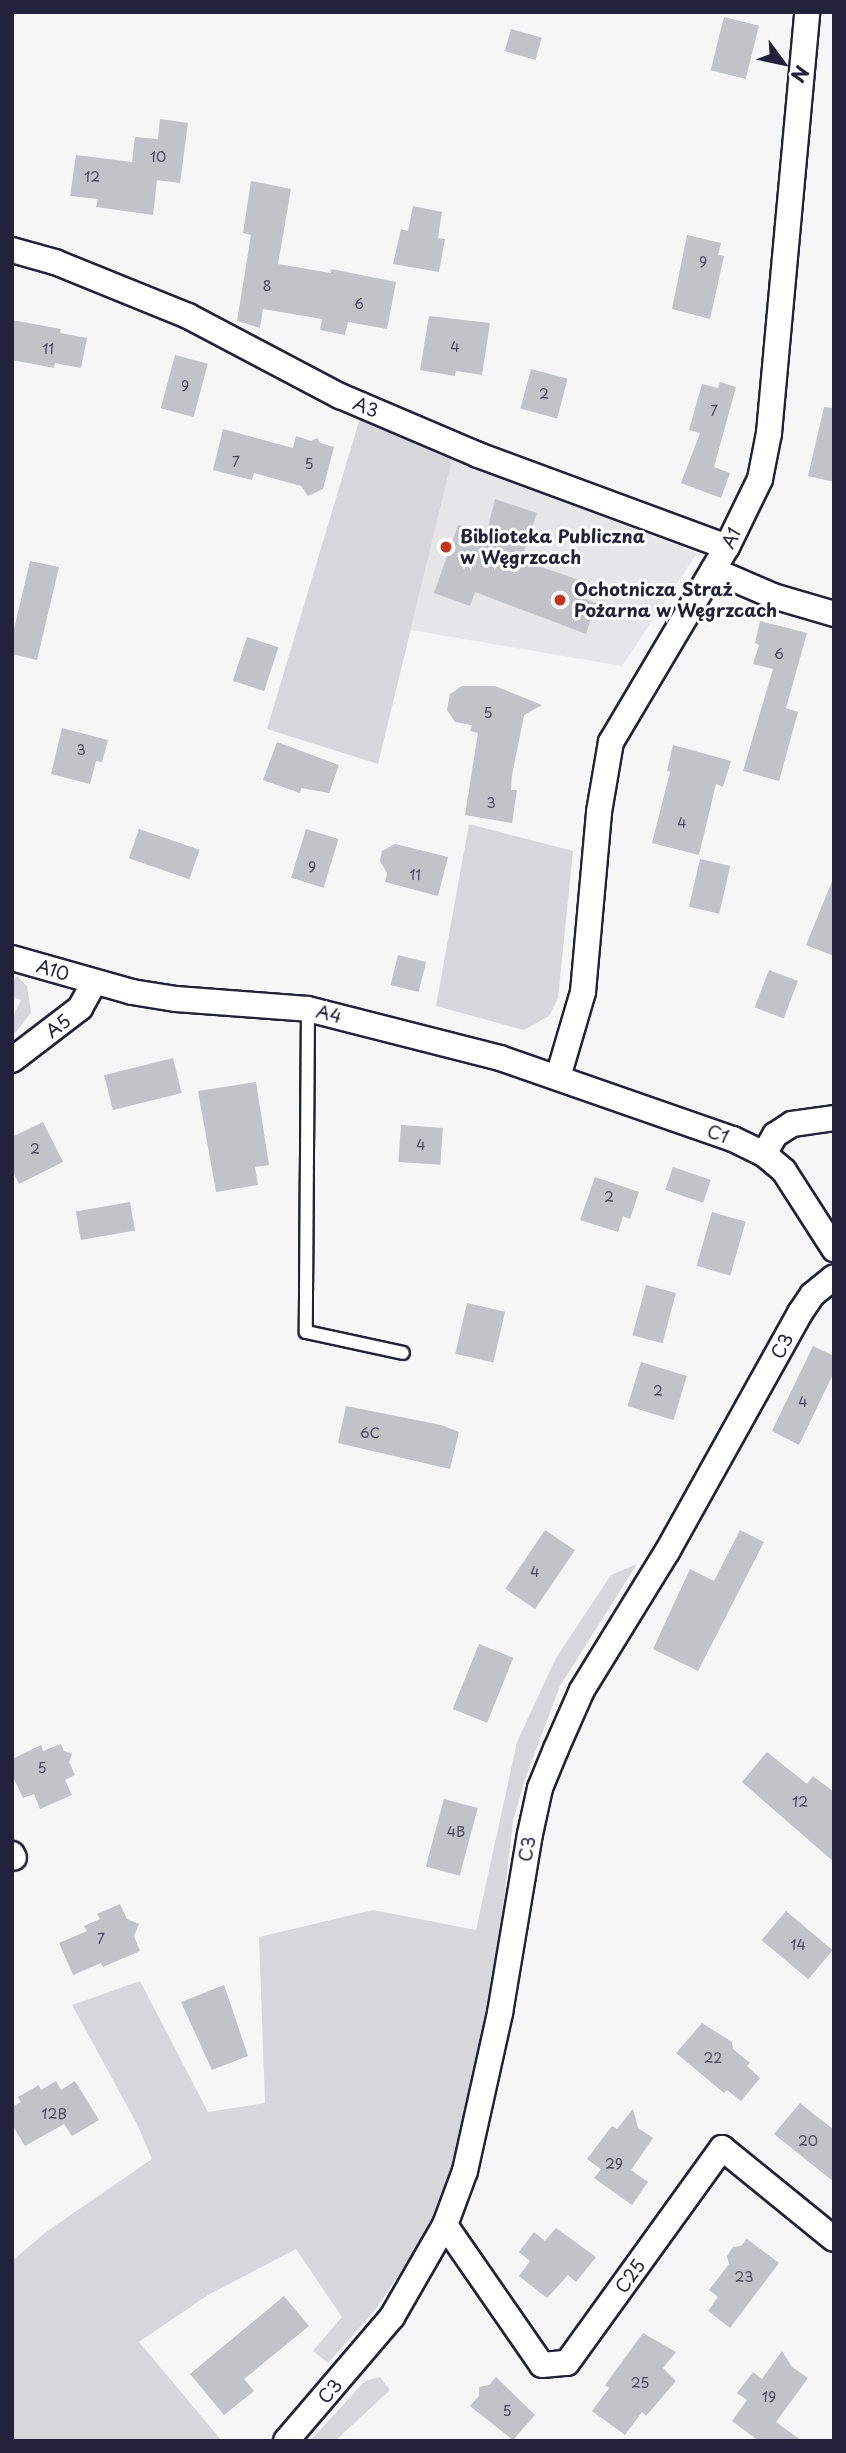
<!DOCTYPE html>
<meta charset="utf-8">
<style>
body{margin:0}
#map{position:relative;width:846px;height:2453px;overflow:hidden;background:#f6f6f7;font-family:"Playpen Sans",sans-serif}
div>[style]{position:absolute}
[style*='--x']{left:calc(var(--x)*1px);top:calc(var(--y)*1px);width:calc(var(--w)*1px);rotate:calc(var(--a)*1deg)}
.built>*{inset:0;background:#e6e6e9}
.green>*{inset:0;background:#d7d7db}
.building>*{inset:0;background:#c2c2c9;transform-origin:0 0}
.roads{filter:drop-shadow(2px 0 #22223b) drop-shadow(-2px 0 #22223b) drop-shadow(0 2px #22223b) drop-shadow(0 -2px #22223b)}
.lane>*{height:12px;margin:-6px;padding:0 6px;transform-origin:6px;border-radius:6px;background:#fff}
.street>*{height:24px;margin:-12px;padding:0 12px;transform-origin:12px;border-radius:12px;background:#fff}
.dots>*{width:19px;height:19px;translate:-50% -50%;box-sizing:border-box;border:4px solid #fff;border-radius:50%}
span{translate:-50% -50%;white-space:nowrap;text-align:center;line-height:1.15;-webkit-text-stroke:6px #fff;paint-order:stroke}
.number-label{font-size:14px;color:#4a4a5e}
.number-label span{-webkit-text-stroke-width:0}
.street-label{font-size:18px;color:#22223b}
.poi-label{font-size:18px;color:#22223b;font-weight:700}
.left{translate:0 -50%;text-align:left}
.frame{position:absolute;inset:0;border:14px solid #22223b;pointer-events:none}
.north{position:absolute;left:748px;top:28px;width:70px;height:70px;-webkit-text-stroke:5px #fff;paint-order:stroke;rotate:123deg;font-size:19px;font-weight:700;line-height:28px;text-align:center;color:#22223b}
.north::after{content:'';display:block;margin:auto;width:24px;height:32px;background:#22223b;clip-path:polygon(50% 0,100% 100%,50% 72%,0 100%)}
</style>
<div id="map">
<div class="built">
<i style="clip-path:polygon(452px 460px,697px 553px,622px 666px,411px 630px)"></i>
</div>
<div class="green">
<i style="clip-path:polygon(360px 418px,452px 460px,378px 764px,267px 729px)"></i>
<i style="clip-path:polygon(469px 824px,573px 851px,558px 998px,549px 1016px,524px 1030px,436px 1006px)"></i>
<i style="clip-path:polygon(17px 976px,27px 986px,31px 1013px,12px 1037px,12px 1018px,21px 1000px,12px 997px,12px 982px)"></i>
<i style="clip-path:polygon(637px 1564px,560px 1686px,525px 1779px,513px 1821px,495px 1978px,469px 2113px,436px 2218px,376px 2309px,328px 2363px,313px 2351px,342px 2317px,296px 2249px,208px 2295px,139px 2342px,222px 2441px,12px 2441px,12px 2261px,46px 2232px,152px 2159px,137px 2124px,72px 2005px,140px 1981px,208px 2112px,265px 2103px,259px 1937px,373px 1910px,476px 1930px,517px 1742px,556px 1658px,611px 1575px)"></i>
<i style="clip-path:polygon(380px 2377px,390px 2390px,335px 2441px,310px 2441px,365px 2381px)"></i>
</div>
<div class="building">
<i style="left:724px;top:17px;width:36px;height:55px;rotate:14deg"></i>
<i style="left:511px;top:29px;width:32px;height:23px;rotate:16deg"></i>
<i style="clip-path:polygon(160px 119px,188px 123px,180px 183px,157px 180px,153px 215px,96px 207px,98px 199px,70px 196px,76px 155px,132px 162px,135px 137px,158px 139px)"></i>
<i style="clip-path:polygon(251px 181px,291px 189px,278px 264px,331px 273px,331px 269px,396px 282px,387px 329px,348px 322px,345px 335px,320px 330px,322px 319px,263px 309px,260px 328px,237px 321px,251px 235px,243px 233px)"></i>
<i style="clip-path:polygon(413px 206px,442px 212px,438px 238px,445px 239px,439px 272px,393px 264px,401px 229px,408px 231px)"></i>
<i style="clip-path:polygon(687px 235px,721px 243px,718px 255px,724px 256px,710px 319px,672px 309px)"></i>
<i style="clip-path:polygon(429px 316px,490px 323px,482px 375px,456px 371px,455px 376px,420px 370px)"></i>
<i style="clip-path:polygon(12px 320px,61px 329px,60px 333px,87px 338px,81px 368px,55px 363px,54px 368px,12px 360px)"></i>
<i style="left:175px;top:355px;width:34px;height:55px;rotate:15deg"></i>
<i style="left:531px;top:369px;width:38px;height:41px;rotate:15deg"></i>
<i style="clip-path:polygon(720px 382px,736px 387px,714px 467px,730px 473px,721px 498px,681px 483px,700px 433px,689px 430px,702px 384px,718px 388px)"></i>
<i style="clip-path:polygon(824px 407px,834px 408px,834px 482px,808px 476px)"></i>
<i style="clip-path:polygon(223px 429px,293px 448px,296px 436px,311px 441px,317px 438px,320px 443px,334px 447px,323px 489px,308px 496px,301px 486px,254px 473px,252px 480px,213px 470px)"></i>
<i style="clip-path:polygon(495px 499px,537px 513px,521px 560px,582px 581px,577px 596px,596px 603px,586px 634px,475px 592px,470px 606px,434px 593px,458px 525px,487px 531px)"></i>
<i style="clip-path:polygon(30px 561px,59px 567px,37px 660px,12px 654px,12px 638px)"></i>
<i style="clip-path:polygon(760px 621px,807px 633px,786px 708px,798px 712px,779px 781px,743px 771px,773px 669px,753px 664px,759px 645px,755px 643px)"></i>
<i style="left:247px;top:637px;width:33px;height:46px;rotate:18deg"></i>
<i style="clip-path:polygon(462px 686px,495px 686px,542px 705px,524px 715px,512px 775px,511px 790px,517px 790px,512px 823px,465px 815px,478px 733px,470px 731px,472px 725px,455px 722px,447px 710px,450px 694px)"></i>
<i style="clip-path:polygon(62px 728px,108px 740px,102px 762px,96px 761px,90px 784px,51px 774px)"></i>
<i style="clip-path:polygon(277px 742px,339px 765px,329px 793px,301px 788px,300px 793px,263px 780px)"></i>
<i style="clip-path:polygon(673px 745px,731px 761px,723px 787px,716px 784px,699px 855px,652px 843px,670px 772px,667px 771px)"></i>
<i style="left:139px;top:829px;width:64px;height:31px;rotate:19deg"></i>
<i style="left:306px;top:829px;width:34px;height:51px;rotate:17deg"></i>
<i style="clip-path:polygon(395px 844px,448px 857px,438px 896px,385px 882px,387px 873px,380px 861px,382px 851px)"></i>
<i style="left:700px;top:859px;width:31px;height:49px;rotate:13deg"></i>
<i style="clip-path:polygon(833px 879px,834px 879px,834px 956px,806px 945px)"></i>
<i style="left:398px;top:955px;width:29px;height:31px;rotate:14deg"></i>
<i style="left:769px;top:970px;width:31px;height:40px;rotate:21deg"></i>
<i style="left:173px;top:1058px;width:36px;height:71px;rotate:76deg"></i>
<i style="clip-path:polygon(256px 1082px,269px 1165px,255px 1167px,258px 1185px,216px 1192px,198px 1091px)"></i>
<i style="clip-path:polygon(43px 1122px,63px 1162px,19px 1184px,12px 1170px,12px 1137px)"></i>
<i style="left:401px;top:1125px;width:42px;height:37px;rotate:4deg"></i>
<i style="left:673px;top:1167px;width:40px;height:24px;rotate:19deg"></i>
<i style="clip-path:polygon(595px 1177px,639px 1192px,630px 1219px,623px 1216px,618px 1232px,580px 1220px)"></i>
<i style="left:130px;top:1202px;width:29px;height:55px;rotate:80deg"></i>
<i style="left:712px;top:1212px;width:35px;height:56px;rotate:16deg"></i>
<i style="left:646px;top:1285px;width:31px;height:52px;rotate:15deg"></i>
<i style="left:467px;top:1303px;width:39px;height:52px;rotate:13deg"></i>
<i style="clip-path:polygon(813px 1346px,834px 1356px,834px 1372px,799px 1445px,772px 1431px)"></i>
<i style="left:641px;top:1362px;width:48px;height:46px;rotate:17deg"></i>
<i style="clip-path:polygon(346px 1406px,441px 1425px,459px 1432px,450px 1469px,338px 1443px)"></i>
<i style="left:545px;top:1530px;width:36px;height:71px;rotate:34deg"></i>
<i style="clip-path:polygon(740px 1530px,764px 1542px,698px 1671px,653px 1649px,690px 1569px,714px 1581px)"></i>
<i style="left:479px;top:1644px;width:37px;height:70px;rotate:22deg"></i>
<i style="clip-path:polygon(61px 1744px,64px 1751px,72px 1754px,69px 1762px,75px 1775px,65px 1780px,72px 1795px,40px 1809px,34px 1794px,23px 1798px,12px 1775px,12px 1759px,41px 1745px,43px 1751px)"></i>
<i style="clip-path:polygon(767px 1752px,807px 1784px,813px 1776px,834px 1792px,834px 1862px,742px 1782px)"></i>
<i style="left:444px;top:1799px;width:35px;height:70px;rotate:15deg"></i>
<i style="clip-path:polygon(120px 1904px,127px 1919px,139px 1924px,134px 1936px,140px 1951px,103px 1967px,101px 1963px,73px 1975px,59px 1943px,87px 1931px,84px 1926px,100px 1919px,97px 1914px)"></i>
<i style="left:786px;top:1911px;width:61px;height:38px;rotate:40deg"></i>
<i style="clip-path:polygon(224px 1985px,248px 2056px,212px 2070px,181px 2002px)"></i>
<i style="clip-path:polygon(702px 2023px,732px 2042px,733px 2049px,750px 2063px,747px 2066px,760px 2078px,741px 2101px,727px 2090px,724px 2093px,676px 2053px)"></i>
<i style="clip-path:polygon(56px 2081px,61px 2090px,75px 2081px,99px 2120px,72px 2136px,64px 2124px,25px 2146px,12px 2125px,12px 2107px,21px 2102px,18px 2097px,39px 2085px,41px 2090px)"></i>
<i style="clip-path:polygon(800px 2103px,834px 2130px,834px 2182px,774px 2134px)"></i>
<i style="clip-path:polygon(633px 2109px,638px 2128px,653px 2138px,631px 2170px,648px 2182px,632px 2205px,594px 2178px,601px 2169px,587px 2159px,612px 2126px,617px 2129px)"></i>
<i style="clip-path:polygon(556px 2228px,596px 2257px,576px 2282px,568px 2275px,547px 2298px,519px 2276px,530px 2261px,519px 2252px,534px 2232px,545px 2241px)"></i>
<i style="clip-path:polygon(747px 2239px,779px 2263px,730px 2328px,708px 2311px,718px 2297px,709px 2290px,729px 2264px,727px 2256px,733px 2247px,741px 2246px)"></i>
<i style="clip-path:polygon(284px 2296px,309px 2326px,244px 2379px,254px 2391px,224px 2415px,190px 2374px)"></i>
<i style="clip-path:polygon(643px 2333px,676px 2352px,663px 2368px,676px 2381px,646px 2416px,642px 2412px,625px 2435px,592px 2411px,609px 2388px,605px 2385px)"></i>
<i style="clip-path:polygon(782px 2351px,792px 2367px,808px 2378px,776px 2422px,802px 2441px,759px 2441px,732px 2421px,747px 2400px,737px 2393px,753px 2372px,762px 2379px)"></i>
<i style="clip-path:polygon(496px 2377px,535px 2415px,513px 2440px,470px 2406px,479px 2396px,479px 2387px,489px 2385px)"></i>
</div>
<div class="roads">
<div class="lane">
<i style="--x:308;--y:1009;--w:323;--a:90.4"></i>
<i style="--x:306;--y:1332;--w:99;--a:12.2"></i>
</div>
<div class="street">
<i style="--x:12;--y:250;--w:45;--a:15.6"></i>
<i style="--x:55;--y:262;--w:144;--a:22.1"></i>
<i style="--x:188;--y:316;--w:172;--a:27.8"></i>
<i style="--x:340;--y:396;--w:150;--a:23.1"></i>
<i style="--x:478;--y:455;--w:265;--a:20.3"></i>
<i style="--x:713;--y:570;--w:65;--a:23.4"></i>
<i style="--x:773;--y:596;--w:64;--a:16.4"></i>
<i style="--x:12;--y:958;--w:125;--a:15.8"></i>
<i style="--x:132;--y:992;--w:45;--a:9"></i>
<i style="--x:176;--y:999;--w:132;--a:4.3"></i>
<i style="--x:308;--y:1009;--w:198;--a:14.3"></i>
<i style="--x:500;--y:1058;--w:247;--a:19.2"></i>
<i style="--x:733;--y:1139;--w:34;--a:26"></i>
<i style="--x:764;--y:1154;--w:26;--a:40"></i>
<i style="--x:784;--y:1171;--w:93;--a:57.3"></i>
<i style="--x:12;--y:1060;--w:86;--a:-37.4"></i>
<i style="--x:80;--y:1008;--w:29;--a:-61"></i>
<i style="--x:558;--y:1077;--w:89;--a:-73.6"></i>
<i style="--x:583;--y:992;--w:181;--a:-84.9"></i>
<i style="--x:599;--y:812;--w:71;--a:-80.3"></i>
<i style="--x:611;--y:742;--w:227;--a:-59.3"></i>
<i style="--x:727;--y:547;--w:76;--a:-64.1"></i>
<i style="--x:760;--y:479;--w:47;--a:-78.9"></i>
<i style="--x:769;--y:433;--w:423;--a:-84.8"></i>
<i style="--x:764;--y:1154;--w:22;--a:-60"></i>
<i style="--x:775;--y:1135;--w:20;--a:-33"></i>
<i style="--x:792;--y:1124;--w:42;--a:-8.1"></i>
<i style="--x:12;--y:1854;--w:4;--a:63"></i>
<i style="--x:445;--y:2225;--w:170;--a:55.3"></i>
<i style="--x:542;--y:2365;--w:25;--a:-5"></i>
<i style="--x:567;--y:2363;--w:265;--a:-54.2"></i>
<i style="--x:722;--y:2148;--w:144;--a:39.1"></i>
<i style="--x:286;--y:2441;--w:163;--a:-49.5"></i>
<i style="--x:392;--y:2317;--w:106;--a:-60.1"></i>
<i style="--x:445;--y:2225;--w:58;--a:-69.7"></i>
<i style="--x:465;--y:2171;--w:162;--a:-77.5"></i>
<i style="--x:500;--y:2013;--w:181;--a:-80.5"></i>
<i style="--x:530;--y:1834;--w:47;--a:-77.7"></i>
<i style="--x:540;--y:1788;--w:42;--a:-67.7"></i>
<i style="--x:556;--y:1749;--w:64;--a:-66.2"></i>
<i style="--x:582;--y:1690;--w:162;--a:-58.4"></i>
<i style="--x:667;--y:1552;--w:274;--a:-60.9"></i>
<i style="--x:800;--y:1313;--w:22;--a:-56"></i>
<i style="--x:812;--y:1295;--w:28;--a:-39"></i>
</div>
</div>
<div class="dots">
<i style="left:446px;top:547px;background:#c8321e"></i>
<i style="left:560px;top:600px;background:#c8321e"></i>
</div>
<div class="number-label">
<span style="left:158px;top:157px">10</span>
<span style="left:92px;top:177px">12</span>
<span style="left:703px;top:262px">9</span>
<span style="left:267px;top:286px">8</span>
<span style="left:359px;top:304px">6</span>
<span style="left:455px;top:347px">4</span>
<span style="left:48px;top:349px">11</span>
<span style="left:185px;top:386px">9</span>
<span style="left:544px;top:394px">2</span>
<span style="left:714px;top:411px">7</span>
<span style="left:236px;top:462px">7</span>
<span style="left:309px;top:464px">5</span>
<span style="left:779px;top:654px">6</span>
<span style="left:488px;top:713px">5</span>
<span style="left:81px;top:750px">3</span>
<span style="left:491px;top:803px">3</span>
<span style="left:682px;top:823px">4</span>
<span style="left:312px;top:867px">9</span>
<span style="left:415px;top:875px">11</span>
<span style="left:421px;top:1145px">4</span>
<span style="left:35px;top:1149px">2</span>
<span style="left:609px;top:1197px">2</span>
<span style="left:658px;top:1391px">2</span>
<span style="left:803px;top:1402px">4</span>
<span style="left:370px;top:1433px">6C</span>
<span style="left:535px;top:1572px">4</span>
<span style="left:42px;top:1768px">5</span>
<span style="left:800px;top:1802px">12</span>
<span style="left:456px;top:1832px">4B</span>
<span style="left:101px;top:1939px">7</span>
<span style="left:798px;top:1945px">14</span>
<span style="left:713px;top:2058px">22</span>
<span style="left:54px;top:2114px">12B</span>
<span style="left:808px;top:2141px">20</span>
<span style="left:614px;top:2164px">29</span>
<span style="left:744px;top:2277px">23</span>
<span style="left:640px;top:2383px">25</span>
<span style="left:769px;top:2397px">19</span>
<span style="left:507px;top:2411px">5</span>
</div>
<div class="street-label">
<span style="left:366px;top:407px;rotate:23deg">A3</span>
<span style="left:731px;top:538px;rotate:-63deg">A1</span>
<span style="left:53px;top:970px;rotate:17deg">A10</span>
<span style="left:329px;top:1014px;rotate:14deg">A4</span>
<span style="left:58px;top:1026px;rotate:-38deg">A5</span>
<span style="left:718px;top:1134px;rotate:20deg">C1</span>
<span style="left:782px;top:1346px;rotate:-62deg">C3</span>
<span style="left:527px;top:1849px;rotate:-80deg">C3</span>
<span style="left:630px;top:2276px;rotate:-54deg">C25</span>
<span style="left:330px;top:2391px;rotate:-49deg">C3</span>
</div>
<div class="poi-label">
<span class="left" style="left:460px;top:547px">Biblioteka Publiczna<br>w Węgrzcach</span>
<span class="left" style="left:574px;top:600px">Ochotnicza Straż<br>Pożarna w Węgrzcach</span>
</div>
<div class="frame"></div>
<div class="north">N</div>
</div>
